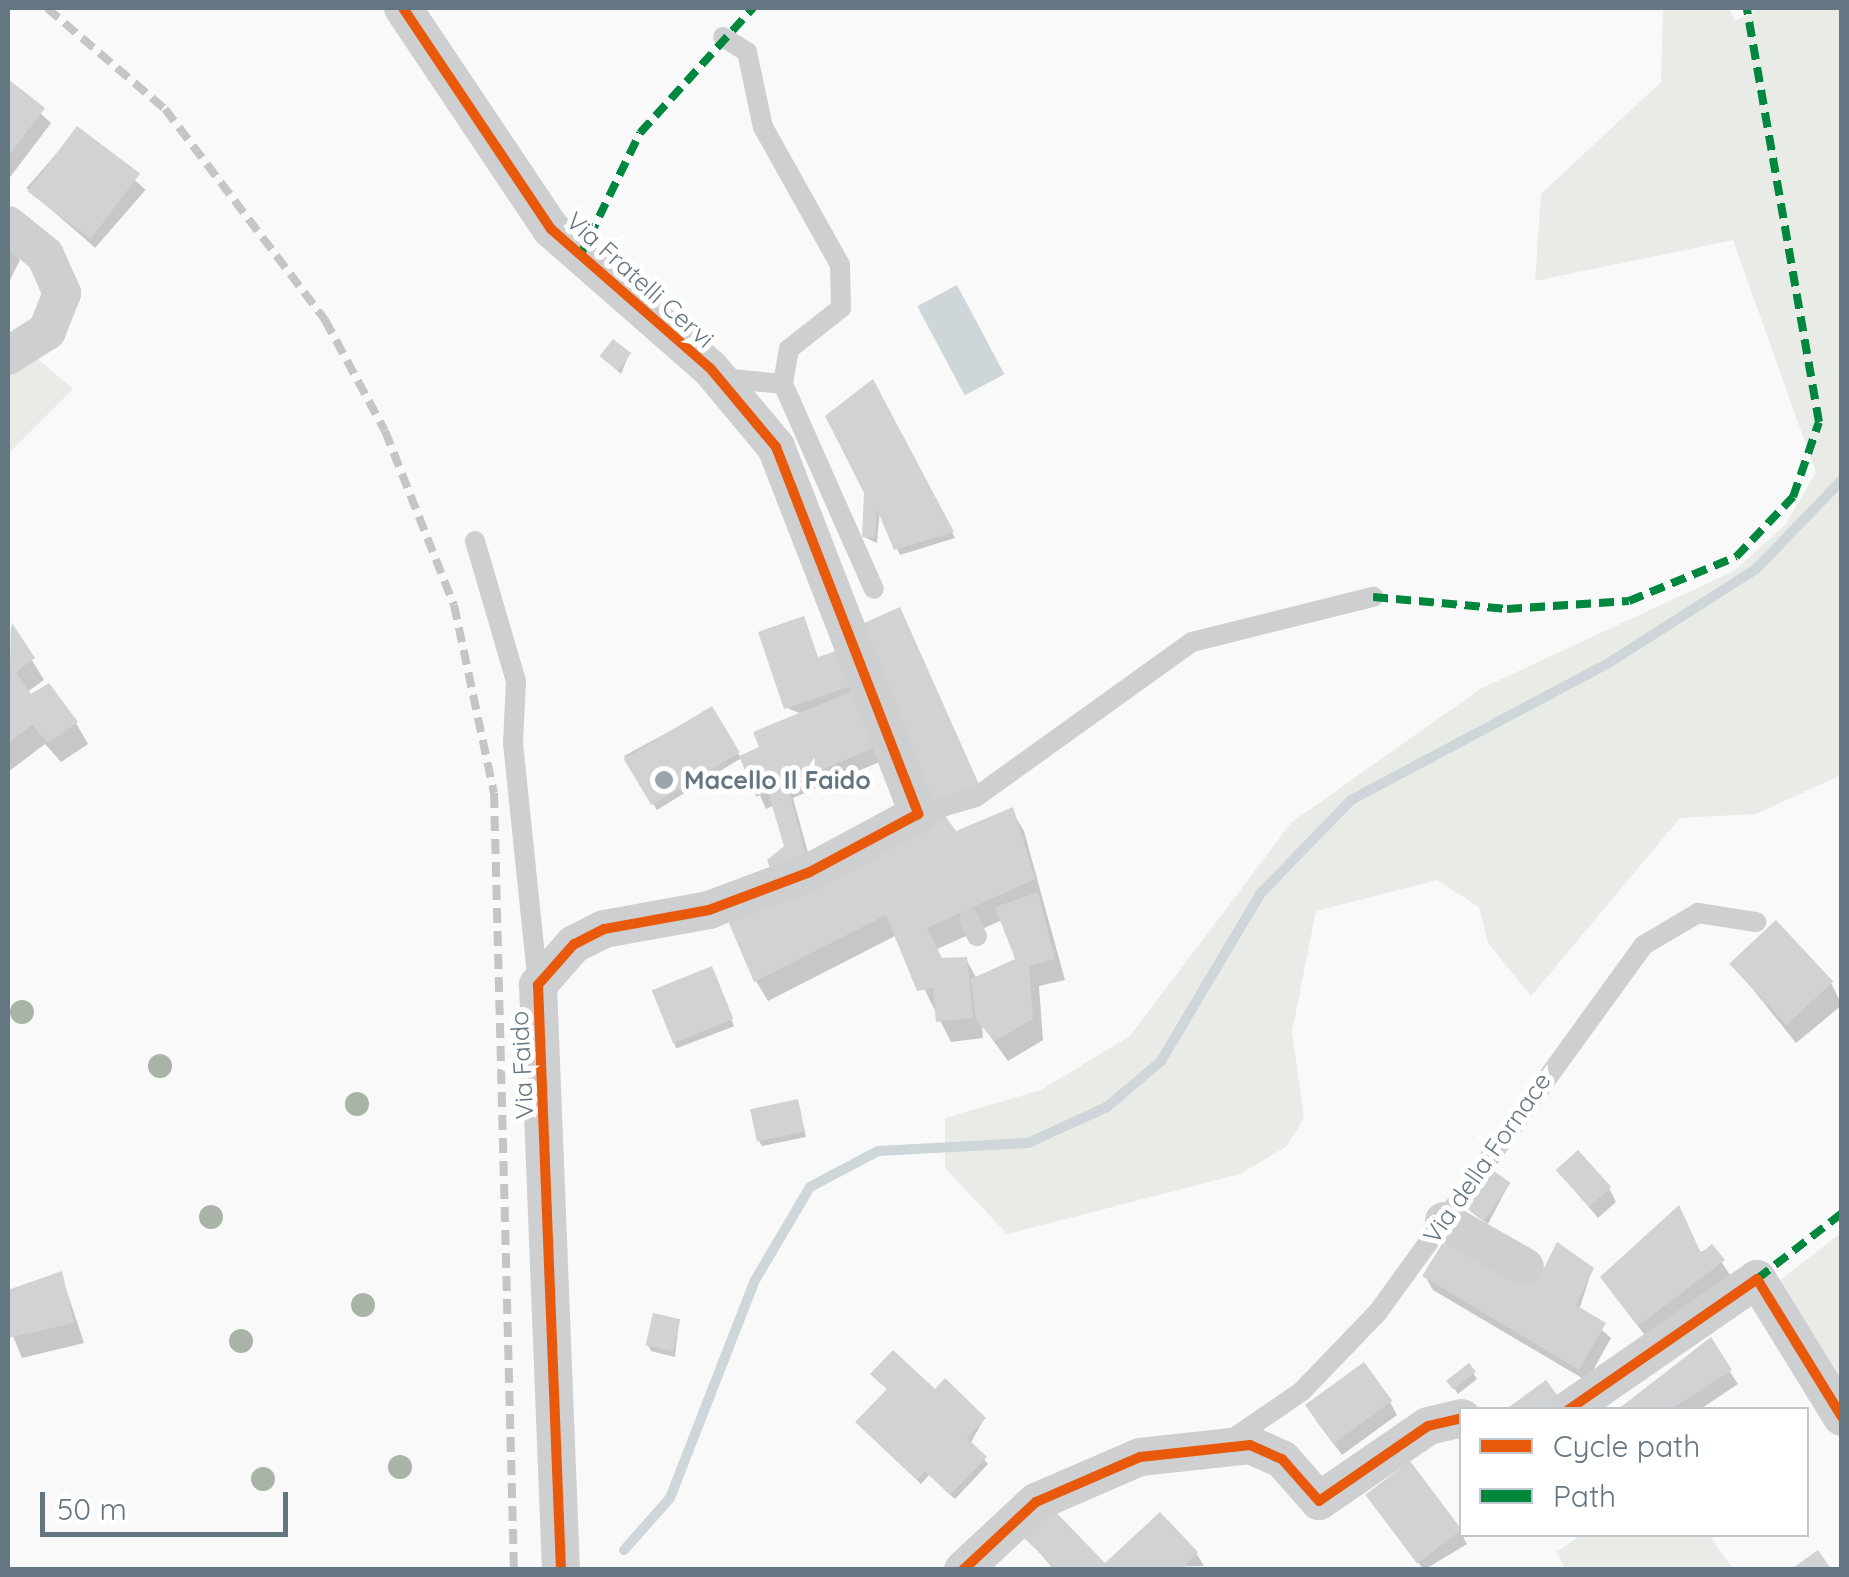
<!DOCTYPE html>
<style>
body{margin:0}
#map{position:relative;width:1849px;height:1577px;overflow:hidden;background:#f9f9f9;font-family:Quicksand,sans-serif}
div>[style]{position:absolute}
[style*='--x']{left:calc(var(--x)*1px);top:calc(var(--y)*1px);width:calc(var(--w)*1px);rotate:calc(var(--a)*1deg)}
.green>*{inset:0;background:#e8ebe6}
.water>*{inset:0;background:#ced6d9;transform-origin:0 0}
.shadow>*{inset:0;background:#0003;transform-origin:0 0}
.stream>*{height:10px;margin:-5px;padding:0 5px;transform-origin:5px;border-radius:5px;background:#ced6d9}
.building>*{inset:0;background:#d0d2d3;transform-origin:0 0}
.lane>*{height:20px;margin:-10px;padding:0 10px;transform-origin:10px;border-radius:10px;background:#cecfd0}
.street>*{height:38px;margin:-19px;padding:0 19px;transform-origin:19px;border-radius:19px;background:#cecfd0}
.rail>*{height:8px;margin-top:-4px;transform-origin:0;background:repeating-linear-gradient(90deg,#c3c5c6 0 15px,transparent 0 23px)}
.quiet>*{height:8px;margin-top:-4px;transform-origin:0;background:repeating-linear-gradient(90deg,#00873e 0 15px,transparent 0 23px)}
.cycleway>*{height:10px;margin:-5px;padding:0 5px;transform-origin:5px;border-radius:5px;background:#e8590c}
.trees>*{width:24px;height:24px;margin:-12px;border-radius:50%;background:#a9b3a7}
.dots>*{width:28px;height:28px;translate:-50% -50%;box-sizing:border-box;border:5px solid #fff;border-radius:50%}
span{translate:-50% -50%;white-space:nowrap;text-align:center;line-height:1.15;-webkit-text-stroke:10px #fff;paint-order:stroke}
.street-label{font-size:25px;color:#657683}
.poi-label{font-size:25px;color:#657683;font-weight:700}
.left{translate:0 -50%;text-align:left}
.frame{position:absolute;inset:0;border:10px solid #657683;pointer-events:none}
.legend{position:absolute;left:1459px;top:1407px;width:350px;height:130px;box-sizing:border-box;background:#fff;border:2px solid #c1c8cd;margin:0;padding:12px 18px;list-style:none;font-size:30px;color:#657683}
.legend li{display:flex;align-items:center;gap:20px;height:50px}
.legend b{width:50px;border:2px solid #c1c8cd}
.scale{position:absolute;left:40px;top:1492px;width:248px;height:45px;box-sizing:border-box;border:5px solid #657683;border-top:0;padding-left:12px;font-size:30px;line-height:35px;white-space:nowrap;color:#657683;-webkit-text-stroke:8px #fff;paint-order:stroke}
</style>
<div id="map">
<div class="green">
<i style="clip-path:polygon(1663px 8px,1729px 8px,1735px 21px,1760px 8px,1841px 8px,1841px 775px,1756px 814px,1680px 818px,1531px 996px,1488px 943px,1479px 907px,1437px 880px,1316px 911px,1292px 1032px,1304px 1118px,1287px 1146px,1240px 1174px,1007px 1234px,945px 1168px,945px 1118px,1041px 1090px,1130px 1036px,1291px 823px,1480px 689px,1734px 571px,1785px 525px,1816px 473px,1733px 240px,1535px 281px,1541px 194px,1661px 82px)"></i>
<i style="clip-path:polygon(33px 355px,73px 389px,8px 454px,8px 358px)"></i>
<i style="clip-path:polygon(1841px 1233px,1841px 1384px,1779px 1281px)"></i>
<i style="clip-path:polygon(1582px 1534px,1709px 1535px,1733px 1569px,1565px 1569px,1557px 1552px)"></i>
</div>
<div class="water">
<i style="left:957px;top:285px;width:101px;height:45px;rotate:62deg"></i>
</div>
<div class="shadow">
<i style="clip-path:polygon(8px 83px,51px 123px,8px 180px)"></i>
<i style="left:77px;top:130px;width:91px;height:77px;rotate:41deg"></i>
<i style="clip-path:polygon(8px 244px,20px 260px,8px 284px)"></i>
<i style="clip-path:polygon(629px 354px,621px 374px,602px 356px)"></i>
<i style="clip-path:polygon(873px 382px,955px 538px,900px 555px,880px 508px,877px 543px,864px 537px)"></i>
<i style="clip-path:polygon(11px 626px,44px 680px,27px 692px,76px 723px,88px 744px,61px 762px,45px 744px,8px 772px)"></i>
<i style="clip-path:polygon(evenodd,853px 629px,984px 798px,943px 818px,956px 834px,1012px 811px,1024px 831px,1065px 980px,1039px 986px,1043px 1040px,1008px 1061px,982px 1025px,983px 1038px,951px 1042px,897px 935px,768px 1001px,756px 981px,787px 847px,775px 805px,766px 809px,743px 757px,657px 810px,624px 756px,711px 709px,741px 758px,763px 749px,802px 714px,787px 708px,818px 660px,843px 651px,882px 761px,793px 798px,814px 875px,937px 819px,853px 629px,1002px 920px,1018px 960px,977px 979px,966px 959px,942px 960px,937px 949px,1002px 920px)"></i>
<i style="clip-path:polygon(1731px 962px,1831px 983px,1842px 1005px,1796px 1043px)"></i>
<i style="left:714px;top:974px;width:56px;height:62px;rotate:69deg"></i>
<i style="clip-path:polygon(797px 1102px,806px 1137px,762px 1146px,759px 1141px)"></i>
<i style="clip-path:polygon(1559px 1171px,1609px 1188px,1616px 1202px,1598px 1218px)"></i>
<i style="clip-path:polygon(1509px 1184px,1488px 1224px,1471px 1212px,1467px 1206px)"></i>
<i style="clip-path:polygon(1712px 1247px,1730px 1275px,1647px 1338px,1611px 1291px)"></i>
<i style="clip-path:polygon(1592px 1270px,1579px 1310px,1611px 1338px,1587px 1381px,1433px 1290px,1425px 1276px,1539px 1286px)"></i>
<i style="clip-path:polygon(61px 1274px,84px 1343px,22px 1358px,8px 1324px,8px 1292px)"></i>
<i style="clip-path:polygon(679px 1321px,675px 1357px,651px 1351px,648px 1345px)"></i>
<i style="clip-path:polygon(1710px 1341px,1738px 1384px,1699px 1410px,1618px 1410px)"></i>
<i style="clip-path:polygon(1469px 1366px,1477px 1379px,1458px 1394px,1449px 1380px)"></i>
<i style="clip-path:polygon(877px 1380px,935px 1392px,984px 1419px,970px 1444px,988px 1464px,955px 1499px,929px 1475px,921px 1484px,862px 1428px,889px 1391px)"></i>
<i style="clip-path:polygon(1390px 1402px,1397px 1415px,1342px 1455px,1315px 1419px)"></i>
<i style="clip-path:polygon(1374px 1505px,1460px 1531px,1467px 1544px,1424px 1570px)"></i>
<i style="clip-path:polygon(1025px 1535px,1105px 1566px,1196px 1553px,1204px 1566px,1054px 1570px)"></i>
</div>
<div class="stream">
<i style="--x:624;--y:1550;--w:69;--a:-48.5"></i>
<i style="--x:670;--y:1498;--w:232;--a:-68.7"></i>
<i style="--x:754;--y:1282;--w:110;--a:-59.5"></i>
<i style="--x:810;--y:1187;--w:77;--a:-27.9"></i>
<i style="--x:878;--y:1151;--w:150;--a:-3.1"></i>
<i style="--x:1028;--y:1143;--w:87;--a:-24.5"></i>
<i style="--x:1107;--y:1107;--w:71;--a:-40.4"></i>
<i style="--x:1161;--y:1061;--w:194;--a:-59.3"></i>
<i style="--x:1260;--y:894;--w:131;--a:-45.9"></i>
<i style="--x:1351;--y:800;--w:290;--a:-28"></i>
<i style="--x:1607;--y:664;--w:177;--a:-32.5"></i>
<i style="--x:1756;--y:569;--w:124;--a:-46"></i>
</div>
<div class="building">
<i style="clip-path:polygon(8px 79px,45px 108px,8px 157px)"></i>
<i style="left:77px;top:126px;width:79px;height:82px;rotate:37deg"></i>
<i style="left:613px;top:339px;width:23px;height:22px;rotate:38deg"></i>
<i style="clip-path:polygon(873px 379px,954px 532px,894px 550px,877px 509px,875px 538px,862px 537px,864px 493px,825px 416px)"></i>
<i style="left:900px;top:607px;width:194px;height:54px;rotate:66deg"></i>
<i style="clip-path:polygon(804px 616px,818px 657px,845px 648px,857px 684px,784px 709px,758px 632px)"></i>
<i style="clip-path:polygon(12px 623px,35px 658px,16px 672px,31px 694px,49px 683px,78px 722px,48px 743px,32px 725px,8px 743px)"></i>
<i style="clip-path:polygon(853px 691px,876px 747px,787px 784px,808px 862px,775px 881px,767px 860px,784px 846px,768px 792px,756px 797px,739px 756px,759px 747px,753px 732px)"></i>
<i style="left:712px;top:706px;width:54px;height:103px;rotate:59deg"></i>
<i style="clip-path:polygon(1013px 807px,1035px 879px,927px 928px,942px 958px,967px 957px,973px 1018px,936px 1022px,933px 988px,917px 991px,886px 915px,754px 982px,728px 921px,943px 813px,956px 831px)"></i>
<i style="clip-path:polygon(1038px 892px,1055px 959px,1029px 966px,1033px 1019px,995px 1041px,976px 1020px,971px 979px,1015px 959px,995px 907px)"></i>
<i style="left:1776px;top:920px;width:84px;height:64px;rotate:47deg"></i>
<i style="left:712px;top:966px;width:57px;height:65px;rotate:68deg"></i>
<i style="left:798px;top:1099px;width:33px;height:49px;rotate:78deg"></i>
<i style="left:1578px;top:1150px;width:50px;height:30px;rotate:48deg"></i>
<i style="left:1491px;top:1169px;width:24px;height:46px;rotate:35deg"></i>
<i style="clip-path:polygon(1679px 1205px,1701px 1253px,1712px 1244px,1725px 1260px,1638px 1326px,1600px 1277px)"></i>
<i style="clip-path:polygon(1451px 1230px,1537px 1282px,1557px 1242px,1594px 1268px,1576px 1305px,1606px 1323px,1579px 1370px,1422px 1276px)"></i>
<i style="clip-path:polygon(62px 1271px,74px 1323px,8px 1338px,8px 1290px)"></i>
<i style="left:653px;top:1313px;width:28px;height:33px;rotate:13deg"></i>
<i style="clip-path:polygon(1711px 1337px,1732px 1370px,1670px 1410px,1617px 1410px)"></i>
<i style="clip-path:polygon(893px 1350px,935px 1389px,945px 1378px,986px 1418px,967px 1438px,987px 1457px,950px 1495px,925px 1471px,917px 1480px,855px 1422px,887px 1389px,870px 1374px)"></i>
<i style="left:1364px;top:1362px;width:48px;height:73px;rotate:54deg"></i>
<i style="left:1469px;top:1363px;width:11px;height:29px;rotate:52deg"></i>
<i style="clip-path:polygon(1546px 1380px,1563px 1403px,1554px 1410px,1505px 1410px)"></i>
<i style="left:1410px;top:1461px;width:86px;height:56px;rotate:53deg"></i>
<i style="clip-path:polygon(1049px 1505px,1105px 1563px,1160px 1512px,1198px 1552px,1180px 1570px,1057px 1570px,1021px 1535px)"></i>
<i style="clip-path:polygon(1818px 1550px,1832px 1570px,1790px 1570px)"></i>
</div>
<div class="lane">
<i style="--x:723;--y:37;--w:28;--a:32"></i>
<i style="--x:747;--y:52;--w:77;--a:78"></i>
<i style="--x:763;--y:127;--w:158;--a:60.8"></i>
<i style="--x:840;--y:265;--w:43;--a:88.7"></i>
<i style="--x:841;--y:308;--w:66;--a:141.7"></i>
<i style="--x:789;--y:349;--w:36;--a:100"></i>
<i style="--x:783;--y:384;--w:224;--a:66.1"></i>
<i style="--x:720;--y:378;--w:63;--a:5.4"></i>
<i style="--x:475;--y:541;--w:146;--a:73.7"></i>
<i style="--x:516;--y:681;--w:62;--a:92.8"></i>
<i style="--x:513;--y:743;--w:243;--a:84.1"></i>
<i style="--x:918;--y:814;--w:60;--a:-16.3"></i>
<i style="--x:976;--y:797;--w:266;--a:-35.7"></i>
<i style="--x:1192;--y:642;--w:187;--a:-14"></i>
<i style="--x:969;--y:919;--w:19;--a:65"></i>
<i style="--x:1231;--y:1440;--w:86;--a:-34.6"></i>
<i style="--x:1302;--y:1391;--w:110;--a:-46.1"></i>
<i style="--x:1378;--y:1312;--w:453;--a:-54.1"></i>
<i style="--x:1644;--y:945;--w:63;--a:-30.7"></i>
<i style="--x:1698;--y:913;--w:59;--a:8.8"></i>
</div>
<div class="street">
<i style="--x:403;--y:8;--w:266;--a:56.2"></i>
<i style="--x:551;--y:229;--w:211;--a:41.2"></i>
<i style="--x:710;--y:368;--w:103;--a:50.1"></i>
<i style="--x:776;--y:447;--w:394;--a:68.8"></i>
<i style="--x:918;--y:814;--w:123;--a:151.8"></i>
<i style="--x:810;--y:872;--w:108;--a:159.4"></i>
<i style="--x:709;--y:910;--w:107;--a:169.7"></i>
<i style="--x:604;--y:929;--w:34;--a:153"></i>
<i style="--x:574;--y:944;--w:55;--a:131.3"></i>
<i style="--x:538;--y:985;--w:585;--a:87.75"></i>
<i style="--x:8;--y:225;--w:48;--a:39"></i>
<i style="--x:45;--y:255;--w:42;--a:65.9"></i>
<i style="--x:62;--y:293;--w:41;--a:111.5"></i>
<i style="--x:47;--y:331;--w:46;--a:147.3"></i>
<i style="--x:1444;--y:1221;--w:93;--a:29.6"></i>
<i style="--x:1568;--y:1410;--w:230;--a:-34.7"></i>
<i style="--x:1757;--y:1279;--w:162;--a:58.4"></i>
<i style="--x:963;--y:1570;--w:100;--a:-43"></i>
<i style="--x:1036;--y:1502;--w:113;--a:-23.4"></i>
<i style="--x:1140;--y:1457;--w:111;--a:-6.2"></i>
<i style="--x:1250;--y:1445;--w:35;--a:24"></i>
<i style="--x:1282;--y:1459;--w:56;--a:48.6"></i>
<i style="--x:1319;--y:1501;--w:132;--a:-34.5"></i>
<i style="--x:1428;--y:1426;--w:35;--a:-13"></i>
</div>
<div class="rail">
<i style="--x:47;--y:8;--w:155;--a:40.6"></i>
<i style="--x:165;--y:109;--w:265;--a:52.8"></i>
<i style="--x:325;--y:320;--w:126;--a:61.6"></i>
<i style="--x:385;--y:431;--w:187;--a:68.4"></i>
<i style="--x:454;--y:605;--w:192;--a:78"></i>
<i style="--x:494;--y:793;--w:777;--a:88.53"></i>
</div>
<div class="quiet">
<i style="--x:579;--y:258;--w:139;--a:-64"></i>
<i style="--x:640;--y:133;--w:169;--a:-47.9"></i>
<i style="--x:1373;--y:597;--w:135;--a:5.1"></i>
<i style="--x:1507;--y:609;--w:122;--a:-3.8"></i>
<i style="--x:1629;--y:601;--w:116;--a:-22.4"></i>
<i style="--x:1736;--y:557;--w:83;--a:-46.5"></i>
<i style="--x:1793;--y:497;--w:79;--a:-70.9"></i>
<i style="--x:1819;--y:422;--w:420;--a:-99.9"></i>
<i style="--x:1757;--y:1279;--w:108;--a:-37.8"></i>
</div>
<div class="cycleway">
<i style="--x:403;--y:8;--w:266;--a:56.2"></i>
<i style="--x:551;--y:229;--w:211;--a:41.2"></i>
<i style="--x:710;--y:368;--w:103;--a:50.1"></i>
<i style="--x:776;--y:447;--w:394;--a:68.8"></i>
<i style="--x:918;--y:814;--w:123;--a:151.8"></i>
<i style="--x:810;--y:872;--w:108;--a:159.4"></i>
<i style="--x:709;--y:910;--w:107;--a:169.7"></i>
<i style="--x:604;--y:929;--w:34;--a:153"></i>
<i style="--x:574;--y:944;--w:55;--a:131.3"></i>
<i style="--x:538;--y:985;--w:585;--a:87.75"></i>
<i style="--x:1568;--y:1410;--w:230;--a:-34.7"></i>
<i style="--x:1757;--y:1279;--w:162;--a:58.4"></i>
<i style="--x:963;--y:1570;--w:100;--a:-43"></i>
<i style="--x:1036;--y:1502;--w:113;--a:-23.4"></i>
<i style="--x:1140;--y:1457;--w:111;--a:-6.2"></i>
<i style="--x:1250;--y:1445;--w:35;--a:24"></i>
<i style="--x:1282;--y:1459;--w:56;--a:48.6"></i>
<i style="--x:1319;--y:1501;--w:132;--a:-34.5"></i>
<i style="--x:1428;--y:1426;--w:35;--a:-13"></i>
</div>
<div class="trees">
<i style="left:22px;top:1012px"></i>
<i style="left:160px;top:1066px"></i>
<i style="left:357px;top:1104px"></i>
<i style="left:211px;top:1217px"></i>
<i style="left:363px;top:1305px"></i>
<i style="left:241px;top:1341px"></i>
<i style="left:400px;top:1467px"></i>
<i style="left:263px;top:1479px"></i>
</div>
<div class="dots">
<i style="left:664px;top:780px;background:#99a4ac"></i>
</div>
<div class="street-label">
<span style="left:640px;top:280px;rotate:42deg">Via Fratelli Cervi</span>
<span style="left:522px;top:1065px;rotate:-93deg">Via Faido</span>
<span style="left:1487px;top:1158px;rotate:-55deg">Via della Fornace</span>
</div>
<div class="poi-label">
<span class="left" style="left:684px;top:780px">Macello Il Faido</span>
</div>
<div class="frame"></div>
<ul class="legend">
<li><b style="height:12px;background:#e8590c"></b>Cycle path</li>
<li><b style="height:12px;background:#00873e"></b>Path</li>
</ul>
<div class="scale">50 m</div>
</div>
